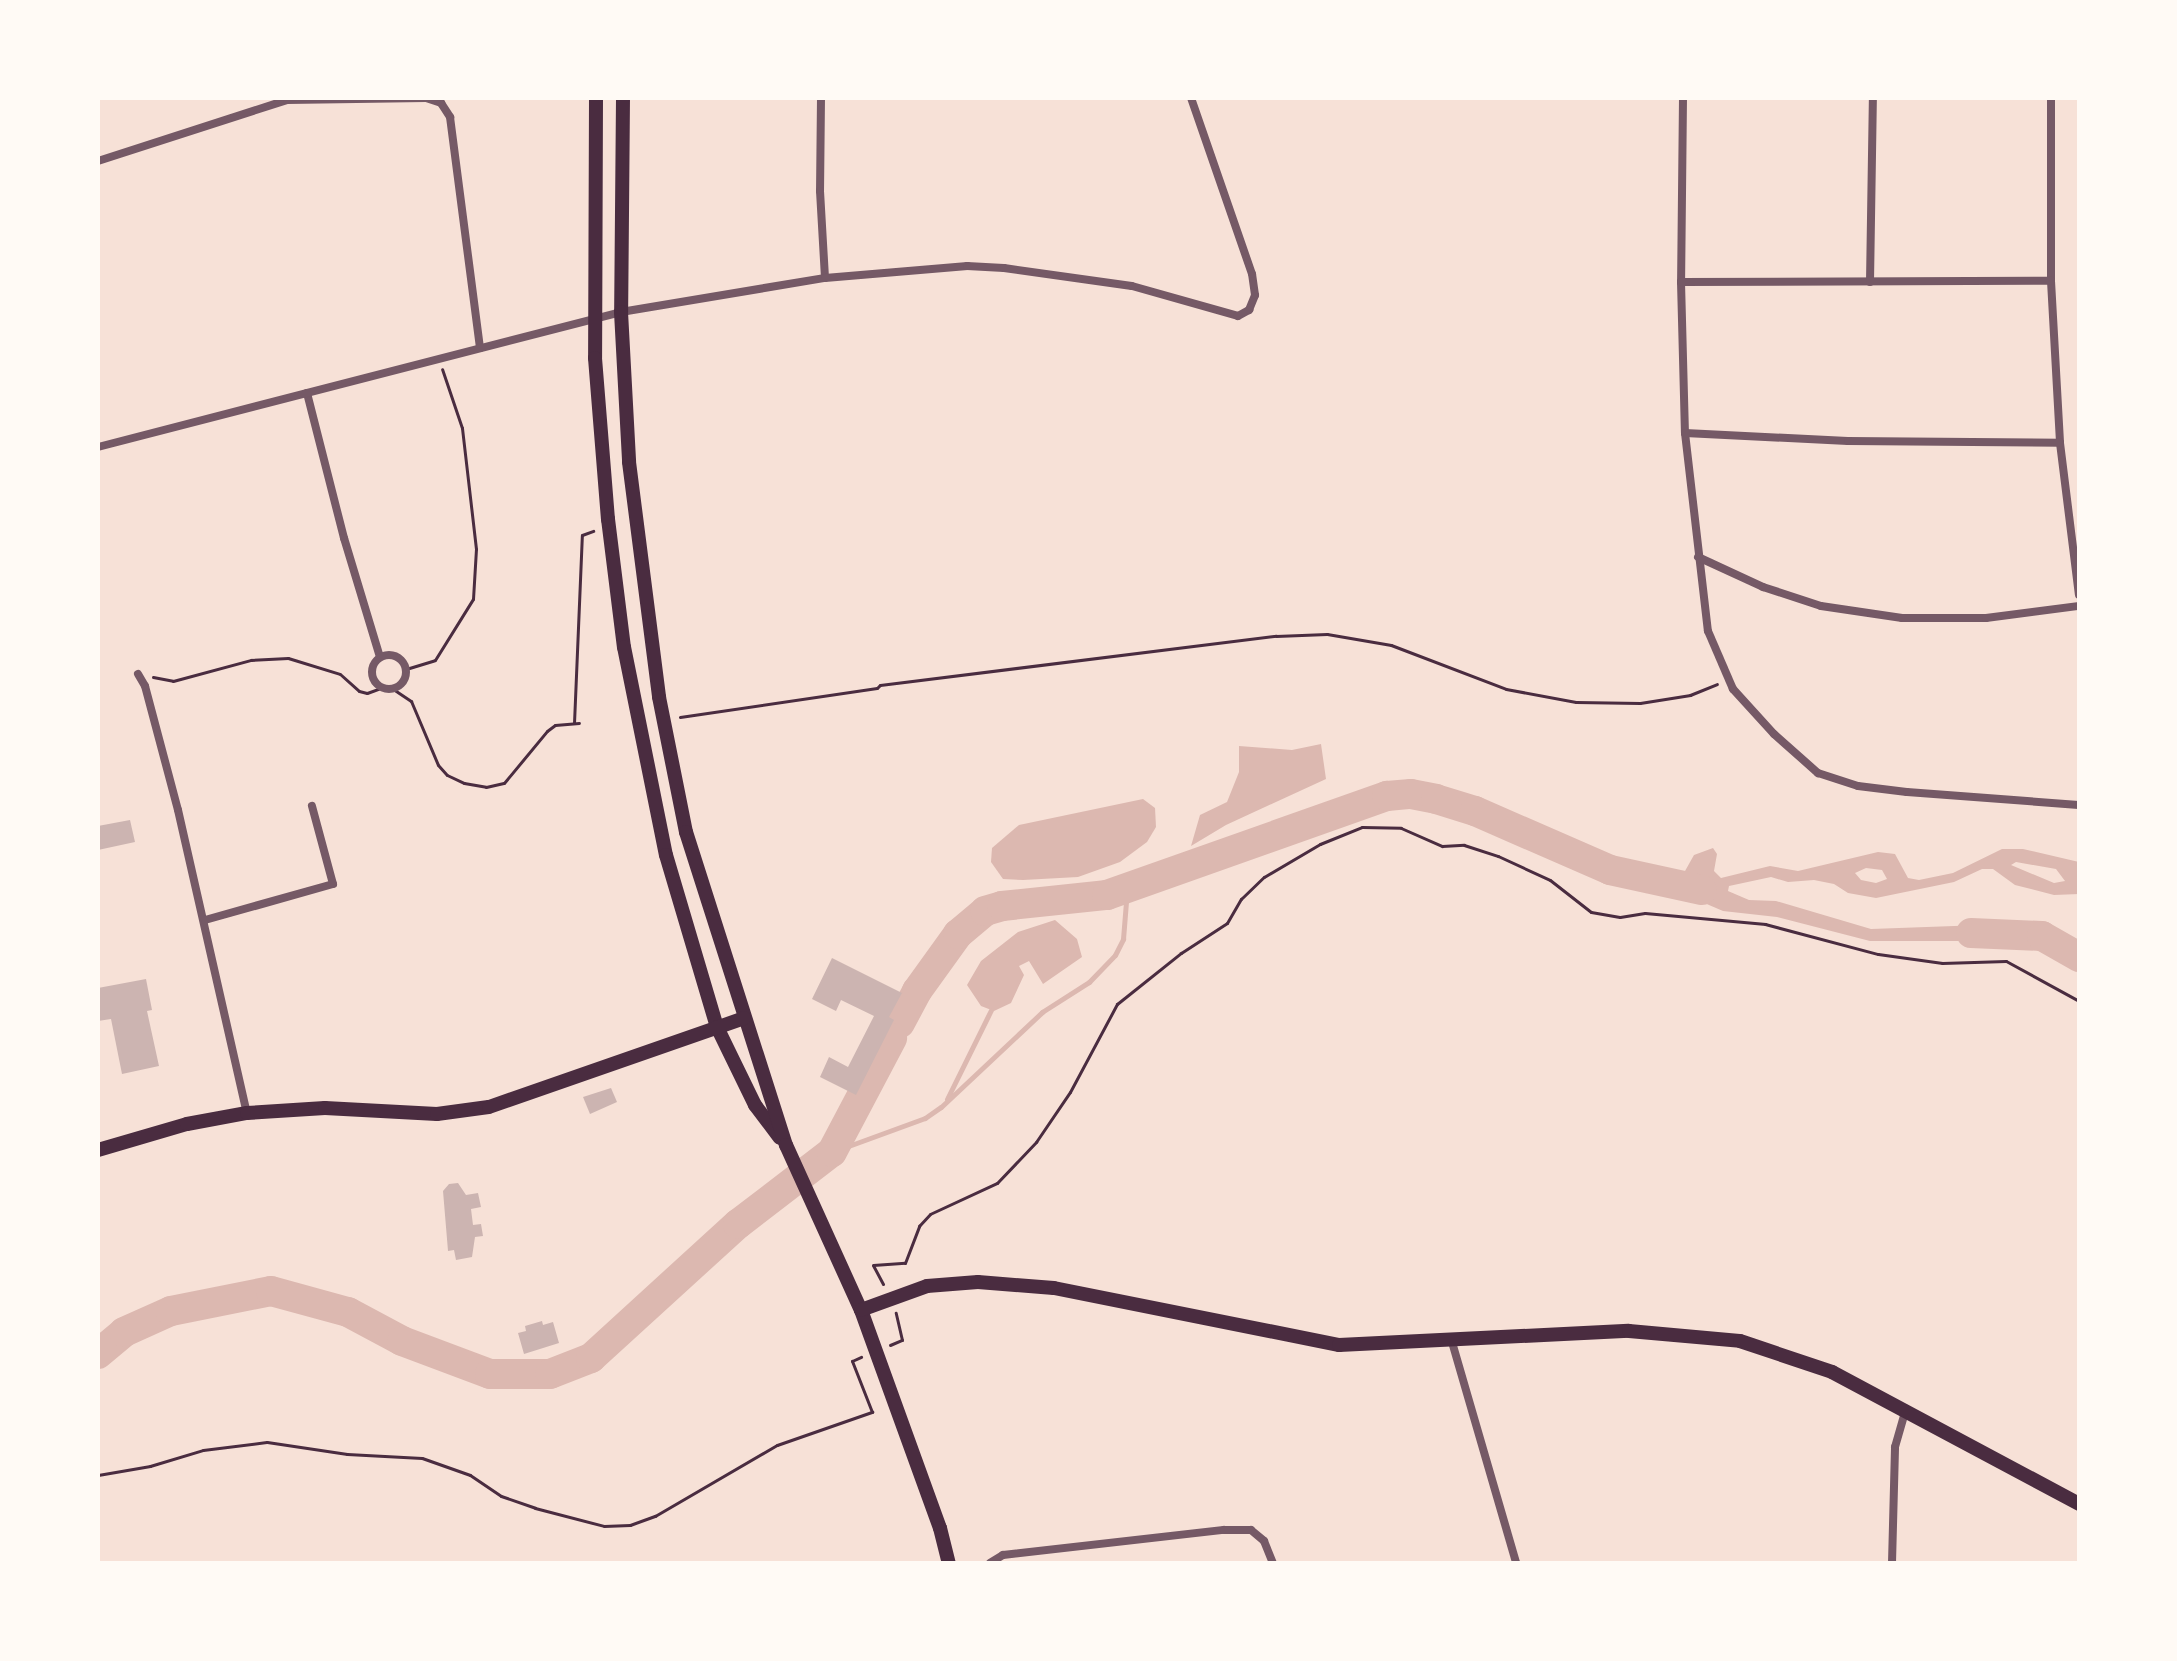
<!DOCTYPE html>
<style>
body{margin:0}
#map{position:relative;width:2177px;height:1661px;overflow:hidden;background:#f7e1d7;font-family:"Roboto Condensed",sans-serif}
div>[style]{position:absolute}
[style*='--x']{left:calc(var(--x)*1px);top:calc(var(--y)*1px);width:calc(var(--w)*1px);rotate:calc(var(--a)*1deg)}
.water>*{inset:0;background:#dcb8b0}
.stream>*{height:5px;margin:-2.5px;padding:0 2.5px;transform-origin:2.5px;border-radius:2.5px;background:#dcb8b0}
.river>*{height:30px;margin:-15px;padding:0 15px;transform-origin:15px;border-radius:15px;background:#dcb8b0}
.building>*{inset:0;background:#ccb4b1}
.path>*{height:3px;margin:-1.5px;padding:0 1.5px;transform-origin:1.5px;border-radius:1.5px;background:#4a2c40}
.minor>*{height:8px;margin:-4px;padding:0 4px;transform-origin:4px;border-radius:4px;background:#755966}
.minor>.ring{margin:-4px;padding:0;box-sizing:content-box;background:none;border:8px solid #755966;border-radius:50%}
.secondary>*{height:14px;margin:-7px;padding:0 7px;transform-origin:7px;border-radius:7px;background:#4a2c40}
span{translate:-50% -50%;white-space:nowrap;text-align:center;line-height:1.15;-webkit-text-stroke:6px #fffaf5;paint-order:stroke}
.frame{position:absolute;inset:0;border:100px solid #fffaf5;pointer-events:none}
</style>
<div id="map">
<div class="water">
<i style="clip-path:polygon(1321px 744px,1326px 779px,1226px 825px,1191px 846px,1200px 815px,1227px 802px,1239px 772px,1239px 746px,1292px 750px)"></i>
<i style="clip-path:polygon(1143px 799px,1155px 808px,1156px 827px,1147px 842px,1120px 862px,1078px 877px,1023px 880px,1003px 879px,991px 862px,992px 848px,1019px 825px)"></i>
<i style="clip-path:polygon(evenodd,1713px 848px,1717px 854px,1714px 871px,1721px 878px,1770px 866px,1798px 871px,1878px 852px,1895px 854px,1908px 878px,1919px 880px,1953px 873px,2002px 849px,2023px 849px,2079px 862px,2079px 894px,2054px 895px,2015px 885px,1993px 869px,1982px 869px,1954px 882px,1876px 898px,1848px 893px,1834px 884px,1814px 880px,1788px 882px,1771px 877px,1729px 886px,1728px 891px,1749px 900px,1776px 901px,1871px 929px,2010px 924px,2010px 941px,1870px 941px,1777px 917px,1723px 911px,1695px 899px,1660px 892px,1666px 871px,1685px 871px,1694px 855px,1713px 848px,2016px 862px,2056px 869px,2065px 881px,2054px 883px,2011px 865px,2016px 862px,1713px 848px,1866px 868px,1882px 870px,1887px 879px,1876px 883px,1861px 880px,1855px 873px,1866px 868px)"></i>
<i style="clip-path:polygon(1055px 920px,1077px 939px,1082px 957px,1043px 984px,1029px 961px,1019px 966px,1024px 975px,1011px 1003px,994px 1011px,981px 1006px,967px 985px,981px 961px,1018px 932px)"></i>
</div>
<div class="stream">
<i style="--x:947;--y:1099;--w:99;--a:-63.7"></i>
<i style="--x:832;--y:1152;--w:99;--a:-20.1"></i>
<i style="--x:925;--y:1118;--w:19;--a:-35"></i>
<i style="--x:941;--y:1107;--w:139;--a:-43.2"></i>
<i style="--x:1042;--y:1012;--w:56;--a:-32.6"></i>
<i style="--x:1089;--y:982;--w:37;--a:-46"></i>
<i style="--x:1115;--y:955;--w:18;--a:-63"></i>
<i style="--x:1123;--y:939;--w:50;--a:-85.4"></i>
</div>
<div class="river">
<i style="--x:1971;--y:933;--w:71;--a:2.4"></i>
<i style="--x:2042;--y:936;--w:43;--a:29.6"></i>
<i style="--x:900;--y:1023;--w:36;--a:-62"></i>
<i style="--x:917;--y:991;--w:70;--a:-54.3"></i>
<i style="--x:958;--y:934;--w:35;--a:-40"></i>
<i style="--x:985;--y:911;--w:18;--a:-16"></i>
<i style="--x:1002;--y:906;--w:106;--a:-6"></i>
<i style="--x:1107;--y:895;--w:297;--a:-19.5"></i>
<i style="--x:1387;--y:796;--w:24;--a:-5"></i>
<i style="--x:1411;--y:794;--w:25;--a:11"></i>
<i style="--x:1436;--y:799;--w:41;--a:17.1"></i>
<i style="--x:1475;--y:811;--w:147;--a:23.6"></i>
<i style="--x:1610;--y:870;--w:94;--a:12.3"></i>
<i style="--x:98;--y:1354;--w:34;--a:-40"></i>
<i style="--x:124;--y:1332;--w:51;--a:-24.1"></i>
<i style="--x:171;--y:1311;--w:102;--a:-11.3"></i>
<i style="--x:271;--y:1291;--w:80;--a:15.3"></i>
<i style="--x:348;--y:1312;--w:61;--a:28.2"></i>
<i style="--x:402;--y:1341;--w:94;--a:20.6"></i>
<i style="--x:490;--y:1374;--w:60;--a:0"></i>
<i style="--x:550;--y:1374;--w:44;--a:-21.3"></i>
<i style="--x:591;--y:1358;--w:199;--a:-42.4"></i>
<i style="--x:738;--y:1224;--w:118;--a:-37.5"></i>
<i style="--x:832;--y:1152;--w:129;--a:-62.2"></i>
</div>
<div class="building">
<i style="clip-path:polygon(130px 820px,135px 842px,98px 850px,98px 826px)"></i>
<i style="clip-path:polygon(832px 958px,902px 993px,889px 1017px,894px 1020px,856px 1095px,820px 1077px,829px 1057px,848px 1067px,874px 1016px,841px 1000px,836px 1011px,812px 999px)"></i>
<i style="clip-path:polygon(146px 979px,152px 1010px,147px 1011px,159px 1066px,122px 1074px,111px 1019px,98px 1021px,98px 988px)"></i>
<i style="clip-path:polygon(611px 1088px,617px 1102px,590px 1114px,583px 1097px)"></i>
<i style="clip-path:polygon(458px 1183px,466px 1195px,478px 1193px,481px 1207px,471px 1209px,473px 1225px,481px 1224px,483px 1236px,475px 1237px,472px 1257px,456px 1260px,454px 1250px,448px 1251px,443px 1191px,449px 1184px)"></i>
<i style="clip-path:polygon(542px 1321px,543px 1325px,553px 1322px,559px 1343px,524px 1354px,518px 1333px,526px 1331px,525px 1326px)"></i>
</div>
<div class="path">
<i style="--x:2068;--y:98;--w:11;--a:0"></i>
<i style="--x:406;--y:669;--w:30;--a:-17"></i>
<i style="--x:435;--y:660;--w:72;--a:-58.1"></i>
<i style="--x:473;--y:599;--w:50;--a:-86.6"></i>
<i style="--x:476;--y:549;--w:122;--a:-96.6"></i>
<i style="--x:462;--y:428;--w:62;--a:-108.7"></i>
<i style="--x:153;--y:677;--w:20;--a:11"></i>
<i style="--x:173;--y:681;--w:81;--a:-15.1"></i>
<i style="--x:251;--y:660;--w:37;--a:-3"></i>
<i style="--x:288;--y:658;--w:54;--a:17.1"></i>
<i style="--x:340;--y:674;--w:25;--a:42"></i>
<i style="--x:359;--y:691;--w:8;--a:14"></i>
<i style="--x:367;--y:693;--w:15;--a:-20"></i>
<i style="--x:393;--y:689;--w:22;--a:34"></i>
<i style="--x:411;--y:701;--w:69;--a:67.1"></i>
<i style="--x:438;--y:765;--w:13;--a:48"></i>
<i style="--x:447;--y:775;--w:19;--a:25"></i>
<i style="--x:464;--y:783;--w:22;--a:10"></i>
<i style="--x:486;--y:787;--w:18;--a:-13"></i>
<i style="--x:504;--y:783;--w:67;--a:-50.4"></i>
<i style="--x:547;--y:731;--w:10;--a:-37"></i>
<i style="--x:555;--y:725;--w:24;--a:-5"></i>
<i style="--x:680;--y:717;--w:199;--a:-8.4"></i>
<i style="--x:877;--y:688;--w:4;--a:-45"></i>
<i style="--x:880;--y:685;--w:399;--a:-7.1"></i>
<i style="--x:1276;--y:636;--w:51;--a:-2.2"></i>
<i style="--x:1327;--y:634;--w:65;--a:9.8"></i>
<i style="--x:1391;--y:645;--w:123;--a:20.9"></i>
<i style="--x:1506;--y:689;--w:71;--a:10.5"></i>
<i style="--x:1576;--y:702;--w:64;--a:0.9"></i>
<i style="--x:1640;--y:703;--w:51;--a:-9.1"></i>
<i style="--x:1690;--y:695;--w:29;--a:-22"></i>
<i style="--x:574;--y:723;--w:188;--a:-87.6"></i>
<i style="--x:582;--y:535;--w:12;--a:-20"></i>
<i style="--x:883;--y:1284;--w:21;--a:-118"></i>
<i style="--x:873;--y:1265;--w:32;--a:-4"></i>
<i style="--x:905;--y:1263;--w:40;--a:-69"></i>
<i style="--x:919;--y:1226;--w:16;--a:-47"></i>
<i style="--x:930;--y:1214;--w:74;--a:-24.8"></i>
<i style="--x:997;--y:1183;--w:57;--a:-46.4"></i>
<i style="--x:1036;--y:1142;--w:60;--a:-55.8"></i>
<i style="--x:1070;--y:1092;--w:100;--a:-61.9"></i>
<i style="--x:1117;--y:1004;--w:82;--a:-38.6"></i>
<i style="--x:1181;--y:953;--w:55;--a:-33.1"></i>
<i style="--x:1227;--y:923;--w:28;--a:-60"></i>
<i style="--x:1241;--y:899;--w:32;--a:-44"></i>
<i style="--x:1264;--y:877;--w:65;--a:-30.5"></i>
<i style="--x:1320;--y:844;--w:45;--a:-22"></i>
<i style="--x:1362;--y:827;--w:39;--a:1"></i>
<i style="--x:1401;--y:828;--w:45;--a:23.7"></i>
<i style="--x:1442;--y:846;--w:22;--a:-3"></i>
<i style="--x:1464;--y:845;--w:36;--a:18"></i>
<i style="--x:1498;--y:856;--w:57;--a:24.8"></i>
<i style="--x:1550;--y:880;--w:52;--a:38"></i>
<i style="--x:1591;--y:912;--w:29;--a:10"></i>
<i style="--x:1620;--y:917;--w:25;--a:-9"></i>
<i style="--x:1645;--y:913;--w:121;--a:5.2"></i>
<i style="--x:1765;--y:924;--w:117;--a:14.9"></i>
<i style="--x:1878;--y:954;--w:65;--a:8"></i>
<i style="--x:1942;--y:963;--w:64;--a:-1.8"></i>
<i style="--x:2006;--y:961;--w:83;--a:28.7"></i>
<i style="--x:890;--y:1345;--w:13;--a:-23"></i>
<i style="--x:902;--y:1340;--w:28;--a:-103"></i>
<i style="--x:98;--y:1475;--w:53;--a:-9.8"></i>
<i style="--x:150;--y:1466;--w:55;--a:-16.8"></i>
<i style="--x:203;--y:1450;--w:64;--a:-7.1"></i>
<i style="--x:267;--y:1442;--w:81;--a:8.5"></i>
<i style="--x:347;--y:1454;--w:75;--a:3.1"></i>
<i style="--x:422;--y:1458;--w:51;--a:19.5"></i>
<i style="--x:470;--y:1475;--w:37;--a:34"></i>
<i style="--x:501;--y:1496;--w:36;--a:19"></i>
<i style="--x:535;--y:1508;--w:71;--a:14.6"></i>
<i style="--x:604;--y:1526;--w:26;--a:-2"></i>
<i style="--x:630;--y:1525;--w:27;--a:-20"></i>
<i style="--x:655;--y:1516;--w:141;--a:-30.2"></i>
<i style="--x:777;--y:1445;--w:101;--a:-19.2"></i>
<i style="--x:872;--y:1412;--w:55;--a:-111.4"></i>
<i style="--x:852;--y:1361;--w:10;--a:-24"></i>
</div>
<div class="minor">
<i style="--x:821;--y:98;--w:93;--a:90.6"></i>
<i style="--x:820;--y:191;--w:87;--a:86.7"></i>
<i style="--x:1683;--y:98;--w:184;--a:90.6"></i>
<i style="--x:1681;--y:282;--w:151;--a:88.5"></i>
<i style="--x:1685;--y:433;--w:199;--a:83.4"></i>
<i style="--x:1708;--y:631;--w:63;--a:66.7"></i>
<i style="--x:1733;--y:689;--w:61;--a:47.7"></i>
<i style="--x:1774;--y:734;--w:59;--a:41.6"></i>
<i style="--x:1818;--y:773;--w:42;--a:18"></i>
<i style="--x:1858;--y:786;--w:49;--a:7"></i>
<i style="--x:1907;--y:792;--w:172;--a:4.3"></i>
<i style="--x:2051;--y:98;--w:183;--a:90"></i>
<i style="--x:2051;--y:281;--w:162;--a:86.8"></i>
<i style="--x:2060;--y:443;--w:153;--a:82.9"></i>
<i style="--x:98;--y:161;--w:199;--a:-17.9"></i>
<i style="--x:287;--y:100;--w:139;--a:-0.8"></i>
<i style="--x:426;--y:98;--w:16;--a:18"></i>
<i style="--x:441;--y:103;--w:17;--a:57"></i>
<i style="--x:450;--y:117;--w:233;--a:82.6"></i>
<i style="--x:1681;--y:282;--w:370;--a:-0.2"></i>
<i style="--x:1870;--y:282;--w:184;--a:-89.1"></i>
<i style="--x:307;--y:393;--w:150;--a:75.7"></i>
<i style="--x:344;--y:538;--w:124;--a:73.2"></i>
<i style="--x:1685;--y:433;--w:163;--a:2.8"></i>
<i style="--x:1848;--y:441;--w:212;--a:0.5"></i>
<i style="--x:98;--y:447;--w:540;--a:-14.47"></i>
<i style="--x:621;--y:312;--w:207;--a:-9.5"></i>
<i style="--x:825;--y:278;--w:143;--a:-4.8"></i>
<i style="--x:967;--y:266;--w:37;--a:3"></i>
<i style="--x:1004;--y:268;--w:129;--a:8"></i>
<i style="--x:1132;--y:286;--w:110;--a:15.8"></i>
<i style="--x:1238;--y:316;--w:13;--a:-29"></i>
<i style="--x:1249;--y:310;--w:16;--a:-68"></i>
<i style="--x:1255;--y:295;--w:21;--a:-98"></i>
<i style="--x:1252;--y:274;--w:186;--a:-109.1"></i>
<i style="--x:1698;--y:557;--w:72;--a:24.8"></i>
<i style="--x:1763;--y:587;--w:61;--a:18.1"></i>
<i style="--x:1821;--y:606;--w:82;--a:8.4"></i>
<i style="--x:1902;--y:618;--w:84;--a:0"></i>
<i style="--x:1986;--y:618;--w:94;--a:-7.4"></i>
<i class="ring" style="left:372px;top:655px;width:26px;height:26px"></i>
<i style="--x:138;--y:674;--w:14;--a:60"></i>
<i style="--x:145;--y:686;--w:128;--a:75.1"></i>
<i style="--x:178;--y:810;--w:311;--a:77.2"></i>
<i style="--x:205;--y:920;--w:133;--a:-15.7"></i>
<i style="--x:333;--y:884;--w:81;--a:-105.1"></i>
<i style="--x:1452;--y:1342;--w:230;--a:73.8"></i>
<i style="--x:990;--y:1563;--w:15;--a:-32"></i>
<i style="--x:1003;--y:1555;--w:222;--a:-6.5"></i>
<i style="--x:1224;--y:1530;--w:27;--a:0"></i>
<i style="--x:1251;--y:1530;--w:17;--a:40"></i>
<i style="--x:1264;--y:1541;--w:24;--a:68"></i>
<i style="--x:1892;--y:1563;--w:116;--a:-88.5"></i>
<i style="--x:1895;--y:1447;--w:40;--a:-74"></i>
</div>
<div class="secondary">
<i style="--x:596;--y:98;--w:260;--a:90.2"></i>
<i style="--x:595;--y:358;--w:162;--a:85.4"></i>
<i style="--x:608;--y:519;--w:129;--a:82.9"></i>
<i style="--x:624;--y:647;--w:212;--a:78.6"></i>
<i style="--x:666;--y:855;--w:179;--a:73.5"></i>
<i style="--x:717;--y:1027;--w:87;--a:64"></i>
<i style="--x:755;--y:1105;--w:41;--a:52.9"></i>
<i style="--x:623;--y:98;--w:214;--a:90.5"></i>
<i style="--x:621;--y:312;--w:150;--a:86.9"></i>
<i style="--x:629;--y:462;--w:237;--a:82.7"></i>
<i style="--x:659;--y:697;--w:138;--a:78.7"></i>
<i style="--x:686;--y:832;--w:329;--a:72.3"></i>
<i style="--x:786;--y:1145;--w:181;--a:65.6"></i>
<i style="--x:861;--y:1310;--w:232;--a:70.1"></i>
<i style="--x:940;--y:1528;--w:36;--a:76"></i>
<i style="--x:98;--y:1150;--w:93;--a:-16.3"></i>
<i style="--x:187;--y:1124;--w:61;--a:-10.4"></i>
<i style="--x:247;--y:1113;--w:78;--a:-3.7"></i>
<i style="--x:325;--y:1108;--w:112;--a:3.1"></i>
<i style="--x:437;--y:1114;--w:52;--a:-7.7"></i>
<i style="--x:489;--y:1107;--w:270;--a:-19.2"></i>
<i style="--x:861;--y:1310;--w:70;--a:-20"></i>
<i style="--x:927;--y:1286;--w:51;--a:-4.5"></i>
<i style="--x:978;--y:1282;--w:76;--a:4.5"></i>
<i style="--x:1054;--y:1288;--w:291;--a:11.3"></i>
<i style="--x:1339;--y:1345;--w:290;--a:-2.8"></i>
<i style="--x:1629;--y:1331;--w:111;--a:5.1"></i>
<i style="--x:1740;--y:1341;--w:97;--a:18.6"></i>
<i style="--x:1832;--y:1372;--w:280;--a:28.1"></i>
</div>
<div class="frame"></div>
</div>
